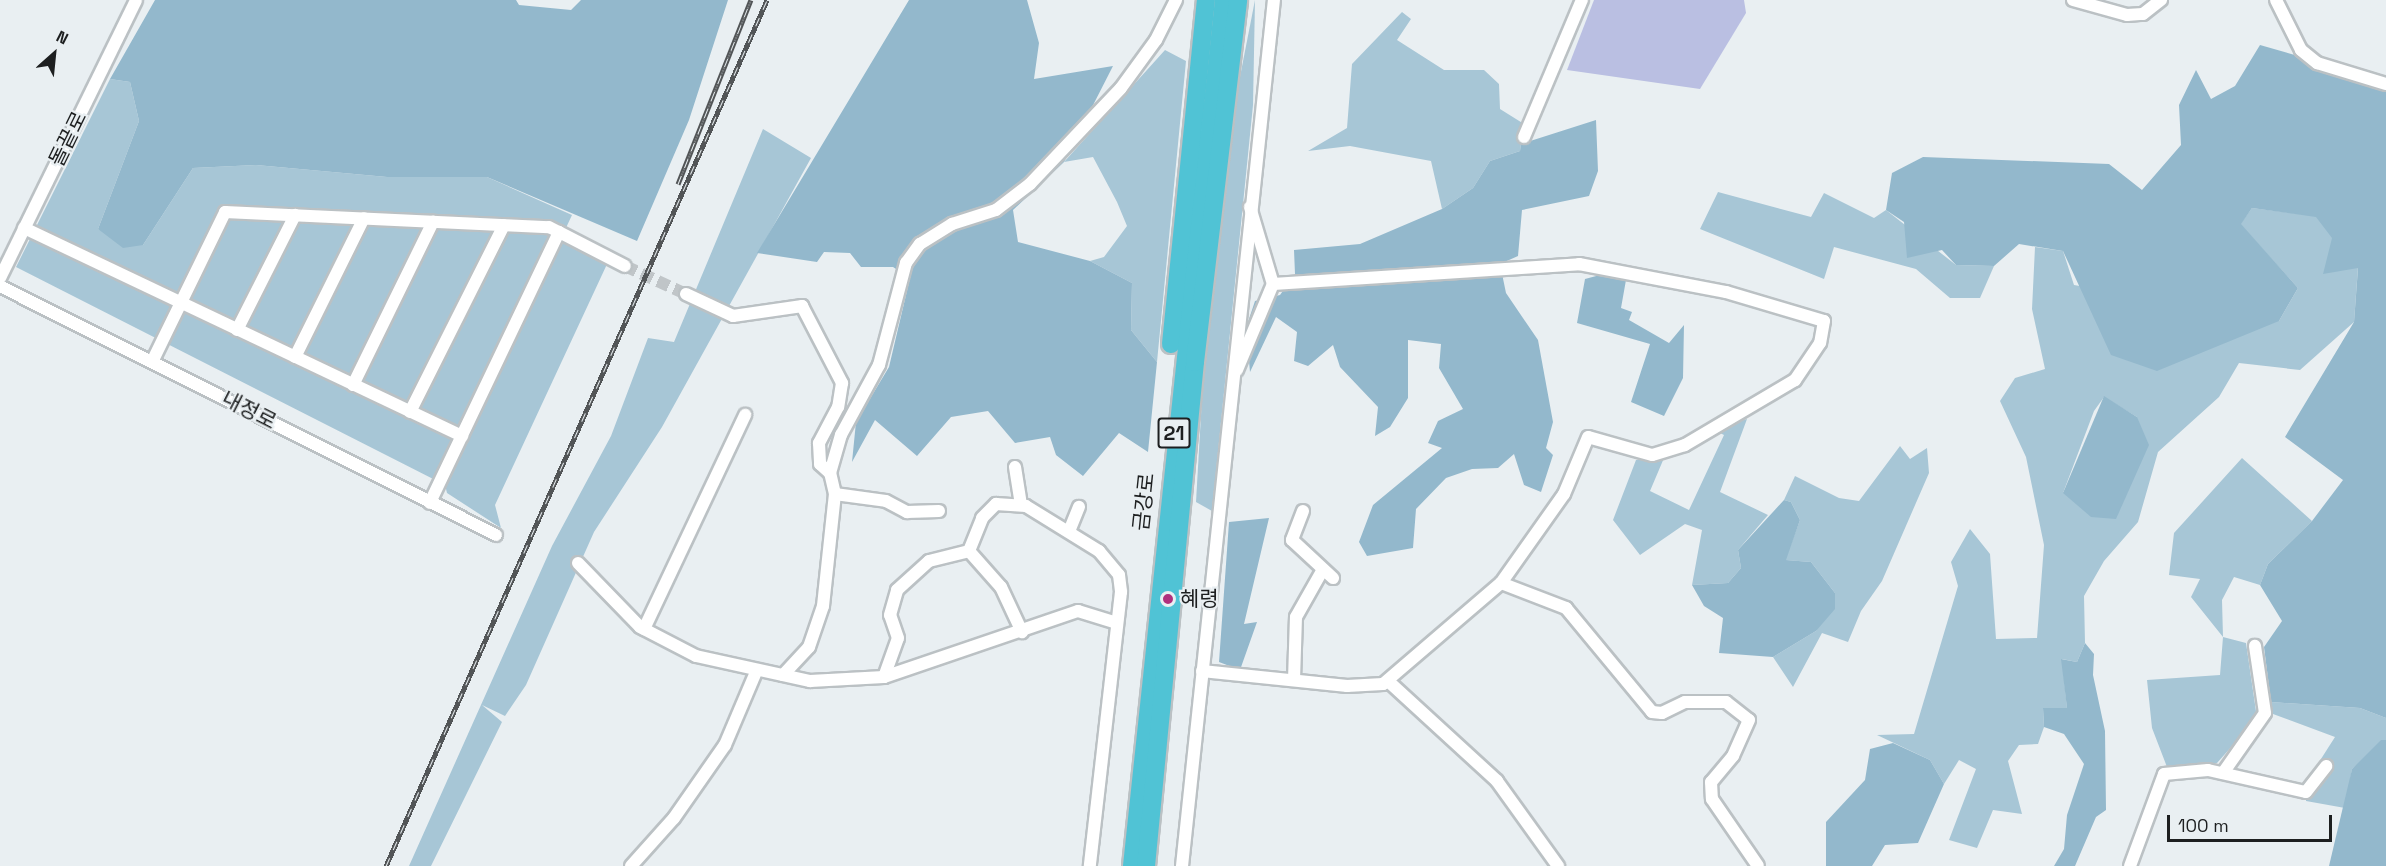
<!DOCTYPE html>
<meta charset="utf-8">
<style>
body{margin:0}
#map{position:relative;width:2386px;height:866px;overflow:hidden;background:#e9eff2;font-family:"Space Grotesk","Noto Sans KR",sans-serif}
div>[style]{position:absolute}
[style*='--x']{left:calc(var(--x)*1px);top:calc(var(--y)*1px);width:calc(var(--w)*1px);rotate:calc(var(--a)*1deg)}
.green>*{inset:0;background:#a7c6d6}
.forest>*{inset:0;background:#93b8cc}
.water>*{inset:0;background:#babfe2}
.minor-tunnel>*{height:12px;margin-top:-6px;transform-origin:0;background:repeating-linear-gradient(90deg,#c0c5c8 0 12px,transparent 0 18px)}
.roads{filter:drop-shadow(2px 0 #bbc1c4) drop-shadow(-2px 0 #bbc1c4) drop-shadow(0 2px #bbc1c4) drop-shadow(0 -2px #bbc1c4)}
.minor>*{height:12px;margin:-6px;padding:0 6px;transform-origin:6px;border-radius:6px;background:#fff}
.highway>*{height:18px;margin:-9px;padding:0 9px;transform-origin:9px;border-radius:9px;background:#50c3d5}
.rail>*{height:5px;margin-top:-2.5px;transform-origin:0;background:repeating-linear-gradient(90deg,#e9eff2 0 9px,#525557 0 18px);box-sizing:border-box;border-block:2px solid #525557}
.dots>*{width:16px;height:16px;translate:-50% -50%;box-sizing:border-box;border:3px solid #e9eff2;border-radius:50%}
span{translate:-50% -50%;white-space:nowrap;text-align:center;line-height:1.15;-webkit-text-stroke:4.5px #e9eff2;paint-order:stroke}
.shield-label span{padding:2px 4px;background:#e9eff2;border:2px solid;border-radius:4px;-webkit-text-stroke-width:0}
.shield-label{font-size:20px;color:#1d1f20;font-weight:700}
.street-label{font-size:21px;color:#1d1f20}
.poi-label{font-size:21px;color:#1d1f20}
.left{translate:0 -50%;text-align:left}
.north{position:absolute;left:24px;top:24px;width:60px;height:60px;-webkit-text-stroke:4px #e9eff2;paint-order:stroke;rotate:27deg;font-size:16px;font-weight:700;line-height:24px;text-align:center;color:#1d1f20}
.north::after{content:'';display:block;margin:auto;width:21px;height:27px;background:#1d1f20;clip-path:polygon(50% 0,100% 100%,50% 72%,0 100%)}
.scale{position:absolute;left:2167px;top:815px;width:165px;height:27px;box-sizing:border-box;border:3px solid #1d1f20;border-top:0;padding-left:8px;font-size:18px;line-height:21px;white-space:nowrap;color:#1d1f20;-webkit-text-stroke:4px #e9eff2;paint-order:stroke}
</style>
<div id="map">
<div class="green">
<i style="clip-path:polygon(1255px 0,1253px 105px,1212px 511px,1196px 502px,1203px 380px,1228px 138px)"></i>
<i style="clip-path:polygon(1402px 12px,1411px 19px,1397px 40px,1444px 70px,1484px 70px,1499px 84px,1500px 109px,1524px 124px,1520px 151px,1490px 161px,1473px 188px,1442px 209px,1431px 161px,1350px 146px,1308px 151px,1347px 128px,1352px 64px)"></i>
<i style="clip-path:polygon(1165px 50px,1186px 61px,1157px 362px,1131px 330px,1132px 283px,1090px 261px,1104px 257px,1127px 226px,1117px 202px,1093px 157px,1064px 162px)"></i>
<i style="clip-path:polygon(110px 79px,130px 82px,139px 121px,98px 229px,143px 245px,193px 168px,256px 165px,387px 177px,487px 177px,572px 215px,558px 245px,565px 241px,608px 262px,495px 505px,501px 528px,447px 493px,445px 485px,16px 267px)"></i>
<i style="clip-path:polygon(763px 129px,811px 158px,662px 427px,594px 532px,526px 685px,505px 716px,482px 705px,502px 722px,431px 866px,409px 866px,552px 546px,611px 436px,648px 338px,674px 342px)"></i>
<i style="clip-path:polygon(1718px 192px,1811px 217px,1824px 193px,1874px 218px,1886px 210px,1956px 265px,1994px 266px,1980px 298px,1950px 298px,1916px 269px,1834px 247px,1824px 279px,1700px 229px)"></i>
<i style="clip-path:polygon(evenodd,2252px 208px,2316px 216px,2358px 267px,2354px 322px,2300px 370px,2239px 363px,2219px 397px,2158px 452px,2138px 522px,2104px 561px,2084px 596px,2085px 643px,2077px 662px,2062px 659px,2067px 708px,2043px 708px,2044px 727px,2038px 744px,2019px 745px,2008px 761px,2022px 814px,1993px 810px,1977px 848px,1949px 840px,1976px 769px,1959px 760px,1944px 784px,1930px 760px,1877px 735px,1914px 734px,1958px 586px,1951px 562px,1970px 529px,1990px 554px,1996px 639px,2037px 638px,2044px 545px,2026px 457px,2000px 401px,2015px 378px,2045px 369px,2032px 309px,2035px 247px,2063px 251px,2074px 285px,2279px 321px,2298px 288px,2240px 224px,2252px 208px,2104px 397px,2137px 417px,2063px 493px,2094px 411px,2104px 397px)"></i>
<i style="clip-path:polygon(1747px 419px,1720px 492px,1768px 515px,1738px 550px,1741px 568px,1728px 583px,1692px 585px,1702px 530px,1685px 524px,1640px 555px,1613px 520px,1636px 460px,1664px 458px,1650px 491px,1689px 510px,1724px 435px,1712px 429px)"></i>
<i style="clip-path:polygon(1900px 446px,1910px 459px,1927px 448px,1929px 473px,1882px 581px,1861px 611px,1848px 642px,1822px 633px,1793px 687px,1773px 657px,1816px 631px,1835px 593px,1811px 562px,1785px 560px,1800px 520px,1791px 502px,1784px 500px,1795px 476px,1839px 498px,1859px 501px)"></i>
<i style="clip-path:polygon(2242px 458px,2312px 521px,2268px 564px,2260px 585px,2234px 577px,2222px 600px,2223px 637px,2246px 643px,2257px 718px,2217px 763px,2167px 767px,2152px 728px,2147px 680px,2220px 675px,2223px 637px,2191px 597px,2200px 579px,2169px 575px,2174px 533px)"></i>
<i style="clip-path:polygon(2271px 702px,2360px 708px,2386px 718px,2386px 740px,2352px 769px,2345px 808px,2306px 801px,2305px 784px,2335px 737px,2273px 714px)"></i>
</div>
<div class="forest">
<i style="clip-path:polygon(155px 0,516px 0,519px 5px,571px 10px,581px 0,728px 0,689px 120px,637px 241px,487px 177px,387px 177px,256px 165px,193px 168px,143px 245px,123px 248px,98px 229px,139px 121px,130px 82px,110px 79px)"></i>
<i style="clip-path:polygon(909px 0,1027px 0,1039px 43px,1034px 79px,1113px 66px,1064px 162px,1013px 210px,1018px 242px,1090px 261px,1132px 283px,1131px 330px,1157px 362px,1148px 452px,1119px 433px,1083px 476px,1056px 455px,1050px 437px,1015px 443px,988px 411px,951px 417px,917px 456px,875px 420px,852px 462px,856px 422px,889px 367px,910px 278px,893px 267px,861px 267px,850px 253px,824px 252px,817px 262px,757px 253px)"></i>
<i style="clip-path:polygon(2260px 45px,2305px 58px,2314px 70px,2386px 87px,2386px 718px,2360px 708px,2271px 702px,2264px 647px,2282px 621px,2260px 585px,2268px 564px,2312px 521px,2343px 480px,2285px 437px,2354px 322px,2358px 268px,2323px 274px,2332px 238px,2316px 217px,2252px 208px,2241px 224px,2298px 288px,2279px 321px,2157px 371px,2111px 355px,2063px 251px,2019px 244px,1994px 266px,1956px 265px,1942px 250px,1907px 258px,1904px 222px,1886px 210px,1892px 173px,1923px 157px,2109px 164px,2142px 190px,2181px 145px,2179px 105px,2196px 70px,2211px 99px,2235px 86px)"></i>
<i style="clip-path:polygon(1596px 120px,1598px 171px,1589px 196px,1522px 210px,1518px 256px,1500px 264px,1506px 293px,1538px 340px,1553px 422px,1546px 448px,1553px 455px,1541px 492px,1524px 485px,1514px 454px,1498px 468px,1472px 469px,1446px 478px,1416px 509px,1413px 548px,1367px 556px,1359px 542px,1373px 505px,1442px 448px,1428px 443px,1438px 421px,1463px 409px,1439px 368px,1441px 344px,1408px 340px,1408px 398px,1390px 427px,1375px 436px,1378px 407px,1340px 367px,1333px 345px,1308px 366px,1294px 361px,1297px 332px,1276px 317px,1250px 372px,1246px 328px,1255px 301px,1280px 295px,1295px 274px,1294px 250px,1360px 244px,1442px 209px,1473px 188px,1490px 161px,1520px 151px,1521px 144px)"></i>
<i style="clip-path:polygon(1600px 275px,1626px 280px,1621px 308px,1632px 312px,1629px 320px,1669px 343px,1684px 325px,1683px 378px,1664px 416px,1631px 402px,1650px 344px,1577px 323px,1585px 279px)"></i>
<i style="clip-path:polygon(2104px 396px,2137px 417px,2149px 445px,2116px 519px,2091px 517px,2063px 493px)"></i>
<i style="clip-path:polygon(1784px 500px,1791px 502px,1800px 520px,1786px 560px,1811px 562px,1835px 593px,1835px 609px,1816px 631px,1773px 657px,1719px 653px,1723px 618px,1704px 606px,1692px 585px,1728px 583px,1741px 568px,1738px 550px)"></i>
<i style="clip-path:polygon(1269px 518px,1244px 624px,1257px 622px,1240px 670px,1219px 662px,1229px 522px)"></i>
<i style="clip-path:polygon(2085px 643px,2094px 654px,2093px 675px,2105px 731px,2106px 810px,2096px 817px,2075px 866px,2054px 866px,2064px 849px,2067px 815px,2084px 764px,2064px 734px,2044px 727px,2043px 708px,2067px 708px,2061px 659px,2077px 662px)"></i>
<i style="clip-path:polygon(2381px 740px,2386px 740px,2386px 866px,2329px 866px,2352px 769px)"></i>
<i style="clip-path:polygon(1893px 743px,1930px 760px,1944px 784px,1918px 843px,1885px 845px,1872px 866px,1826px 866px,1826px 822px,1865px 780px,1870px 749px)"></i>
</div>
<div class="water">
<i style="clip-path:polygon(1594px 0,1744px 0,1746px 13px,1700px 89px,1567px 70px)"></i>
</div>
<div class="minor-tunnel">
<i style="--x:625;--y:266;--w:67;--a:24.7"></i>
</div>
<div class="roads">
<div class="minor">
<i style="--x:2073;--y:0;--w:56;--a:15.5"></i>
<i style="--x:2127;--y:15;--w:16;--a:-4"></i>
<i style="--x:2143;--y:14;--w:23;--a:-38"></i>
<i style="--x:2276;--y:0;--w:56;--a:63.4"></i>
<i style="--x:2301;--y:50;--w:21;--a:39"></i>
<i style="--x:2317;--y:63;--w:72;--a:16.9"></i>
<i style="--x:1524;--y:137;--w:149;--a:-67.1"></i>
<i style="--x:1250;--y:207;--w:80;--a:73.4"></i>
<i style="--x:1273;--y:284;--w:307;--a:-3.7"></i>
<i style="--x:1579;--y:264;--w:150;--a:10.8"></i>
<i style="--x:1726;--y:292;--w:102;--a:16.5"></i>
<i style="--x:1824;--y:321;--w:22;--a:100"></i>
<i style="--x:1820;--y:343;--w:45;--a:124"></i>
<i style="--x:1795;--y:380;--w:128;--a:149.4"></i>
<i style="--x:1685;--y:445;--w:34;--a:163"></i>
<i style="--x:1652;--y:455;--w:66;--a:-164.3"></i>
<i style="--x:1588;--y:437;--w:62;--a:112.8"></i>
<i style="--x:1564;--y:494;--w:109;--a:125.3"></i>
<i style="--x:24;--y:228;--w:485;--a:25.4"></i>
<i style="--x:559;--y:232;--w:74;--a:27.3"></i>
<i style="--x:0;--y:278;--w:309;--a:-63.9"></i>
<i style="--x:0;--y:286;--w:555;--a:26.66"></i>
<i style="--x:686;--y:294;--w:52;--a:25.1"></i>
<i style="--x:733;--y:316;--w:70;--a:-8.2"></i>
<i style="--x:802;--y:306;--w:87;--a:62.5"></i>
<i style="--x:842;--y:383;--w:24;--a:99"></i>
<i style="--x:838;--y:407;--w:41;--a:117.8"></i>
<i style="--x:819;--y:443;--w:21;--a:87"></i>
<i style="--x:820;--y:464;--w:13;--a:42"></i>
<i style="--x:237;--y:330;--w:129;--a:-63.2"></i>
<i style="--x:295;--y:357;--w:155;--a:-63.6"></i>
<i style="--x:152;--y:362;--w:167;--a:-64"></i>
<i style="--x:225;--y:212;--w:324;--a:2.7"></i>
<i style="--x:549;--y:227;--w:11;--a:27"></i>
<i style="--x:559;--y:232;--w:300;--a:115.5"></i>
<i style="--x:1237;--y:370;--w:93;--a:-67.3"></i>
<i style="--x:353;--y:385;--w:182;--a:-63.9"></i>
<i style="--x:410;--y:412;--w:209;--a:-63.3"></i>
<i style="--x:1015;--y:467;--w:38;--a:81"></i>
<i style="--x:835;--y:494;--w:51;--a:7.8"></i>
<i style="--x:886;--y:501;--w:24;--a:28"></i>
<i style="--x:907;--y:512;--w:32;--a:-2"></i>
<i style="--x:1303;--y:511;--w:31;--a:111"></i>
<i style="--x:1292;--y:540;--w:56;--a:42.8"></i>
<i style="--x:1070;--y:529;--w:24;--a:-68"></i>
<i style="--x:969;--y:551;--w:48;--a:48.4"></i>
<i style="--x:1001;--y:587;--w:50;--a:65"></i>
<i style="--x:578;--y:563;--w:89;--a:45.9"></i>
<i style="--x:640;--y:627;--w:63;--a:27.4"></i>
<i style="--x:696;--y:656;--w:117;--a:12.4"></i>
<i style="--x:810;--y:681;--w:74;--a:-3.1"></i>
<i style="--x:884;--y:677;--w:205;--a:-18.8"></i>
<i style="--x:1078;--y:611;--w:39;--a:17"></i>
<i style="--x:644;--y:629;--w:237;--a:-64.7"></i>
<i style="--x:1202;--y:671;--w:146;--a:5.9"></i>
<i style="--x:1347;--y:686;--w:36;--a:-3"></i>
<i style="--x:1383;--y:684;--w:155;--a:-40.6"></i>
<i style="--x:1501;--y:583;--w:70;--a:21"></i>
<i style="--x:1566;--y:608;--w:135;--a:50.4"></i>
<i style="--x:1652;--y:712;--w:10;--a:6"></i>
<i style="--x:1662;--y:713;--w:25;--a:-26"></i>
<i style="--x:1685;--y:702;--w:41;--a:0"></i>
<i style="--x:1726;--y:702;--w:29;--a:38"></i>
<i style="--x:1749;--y:720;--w:39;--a:114"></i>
<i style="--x:1733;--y:756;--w:34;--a:130"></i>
<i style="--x:1711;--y:782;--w:17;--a:87"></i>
<i style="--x:1712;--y:799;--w:81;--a:55.5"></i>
<i style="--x:783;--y:675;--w:38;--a:-47"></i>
<i style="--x:809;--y:647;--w:43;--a:-71.1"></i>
<i style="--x:823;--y:606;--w:113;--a:-83.9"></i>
<i style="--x:835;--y:494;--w:22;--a:-103"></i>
<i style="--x:830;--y:473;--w:40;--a:-74"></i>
<i style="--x:841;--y:435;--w:80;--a:-61.5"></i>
<i style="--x:879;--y:365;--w:106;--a:-75.2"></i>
<i style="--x:906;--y:263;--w:24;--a:-54"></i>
<i style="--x:920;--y:244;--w:38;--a:-32"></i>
<i style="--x:952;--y:224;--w:46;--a:-17.7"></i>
<i style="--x:996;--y:210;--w:43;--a:-37.4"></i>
<i style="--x:1030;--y:184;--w:132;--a:-46.5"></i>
<i style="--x:1121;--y:88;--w:59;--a:-53.9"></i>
<i style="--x:1156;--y:40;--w:45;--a:-63.4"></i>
<i style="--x:884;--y:677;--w:41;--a:-70.3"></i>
<i style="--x:898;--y:638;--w:24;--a:-109"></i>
<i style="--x:890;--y:615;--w:26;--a:-74"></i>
<i style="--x:897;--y:590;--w:43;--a:-42.2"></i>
<i style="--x:929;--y:561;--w:41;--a:-14"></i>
<i style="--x:969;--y:551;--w:35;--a:-68"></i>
<i style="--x:982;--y:518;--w:20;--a:-45"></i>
<i style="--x:996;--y:504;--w:30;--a:4"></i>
<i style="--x:1026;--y:506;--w:86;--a:31.7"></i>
<i style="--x:1099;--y:551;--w:31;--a:50"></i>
<i style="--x:1119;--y:575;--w:17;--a:83"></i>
<i style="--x:1121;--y:592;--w:276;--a:96.5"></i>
<i style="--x:1294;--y:680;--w:63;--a:-88.2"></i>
<i style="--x:1296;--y:617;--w:53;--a:-60.5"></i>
<i style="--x:1388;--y:681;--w:148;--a:42.5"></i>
<i style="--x:1497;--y:781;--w:105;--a:54.3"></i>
<i style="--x:2223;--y:773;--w:73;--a:-55"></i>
<i style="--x:2265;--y:713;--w:68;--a:-98.5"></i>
<i style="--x:631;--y:866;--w:64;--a:-48.1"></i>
<i style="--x:674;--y:818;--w:89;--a:-55.1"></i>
<i style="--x:725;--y:745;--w:79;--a:-67"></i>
<i style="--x:1182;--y:866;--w:871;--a:-83.94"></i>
<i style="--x:2130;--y:866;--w:98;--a:-69.7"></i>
<i style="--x:2164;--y:774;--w:44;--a:-5.2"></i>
<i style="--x:2208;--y:770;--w:100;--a:12.7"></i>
<i style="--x:2306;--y:792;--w:33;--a:-52"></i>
</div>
<div class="highway">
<i style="--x:1171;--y:344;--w:346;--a:-84.2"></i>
<i style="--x:1132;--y:866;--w:871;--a:-83.94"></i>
<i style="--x:1146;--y:866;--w:506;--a:-84.45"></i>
<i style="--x:1195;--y:362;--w:365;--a:-83.2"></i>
</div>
</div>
<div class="rail">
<i style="--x:678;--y:184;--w:198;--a:-68.4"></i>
<i style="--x:386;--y:866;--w:946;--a:-66.25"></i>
</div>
<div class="dots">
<i style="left:1168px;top:599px;background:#af307e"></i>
</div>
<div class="shield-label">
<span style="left:1174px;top:433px">21</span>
</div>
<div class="street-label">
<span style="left:68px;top:139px;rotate:-64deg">돌끝로</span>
<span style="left:249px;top:410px;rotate:27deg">내정로</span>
<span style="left:1144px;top:502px;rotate:-84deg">금강로</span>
</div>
<div class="poi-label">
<span class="left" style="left:1180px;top:599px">혜령</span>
</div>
<div class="north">N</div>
<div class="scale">100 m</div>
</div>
